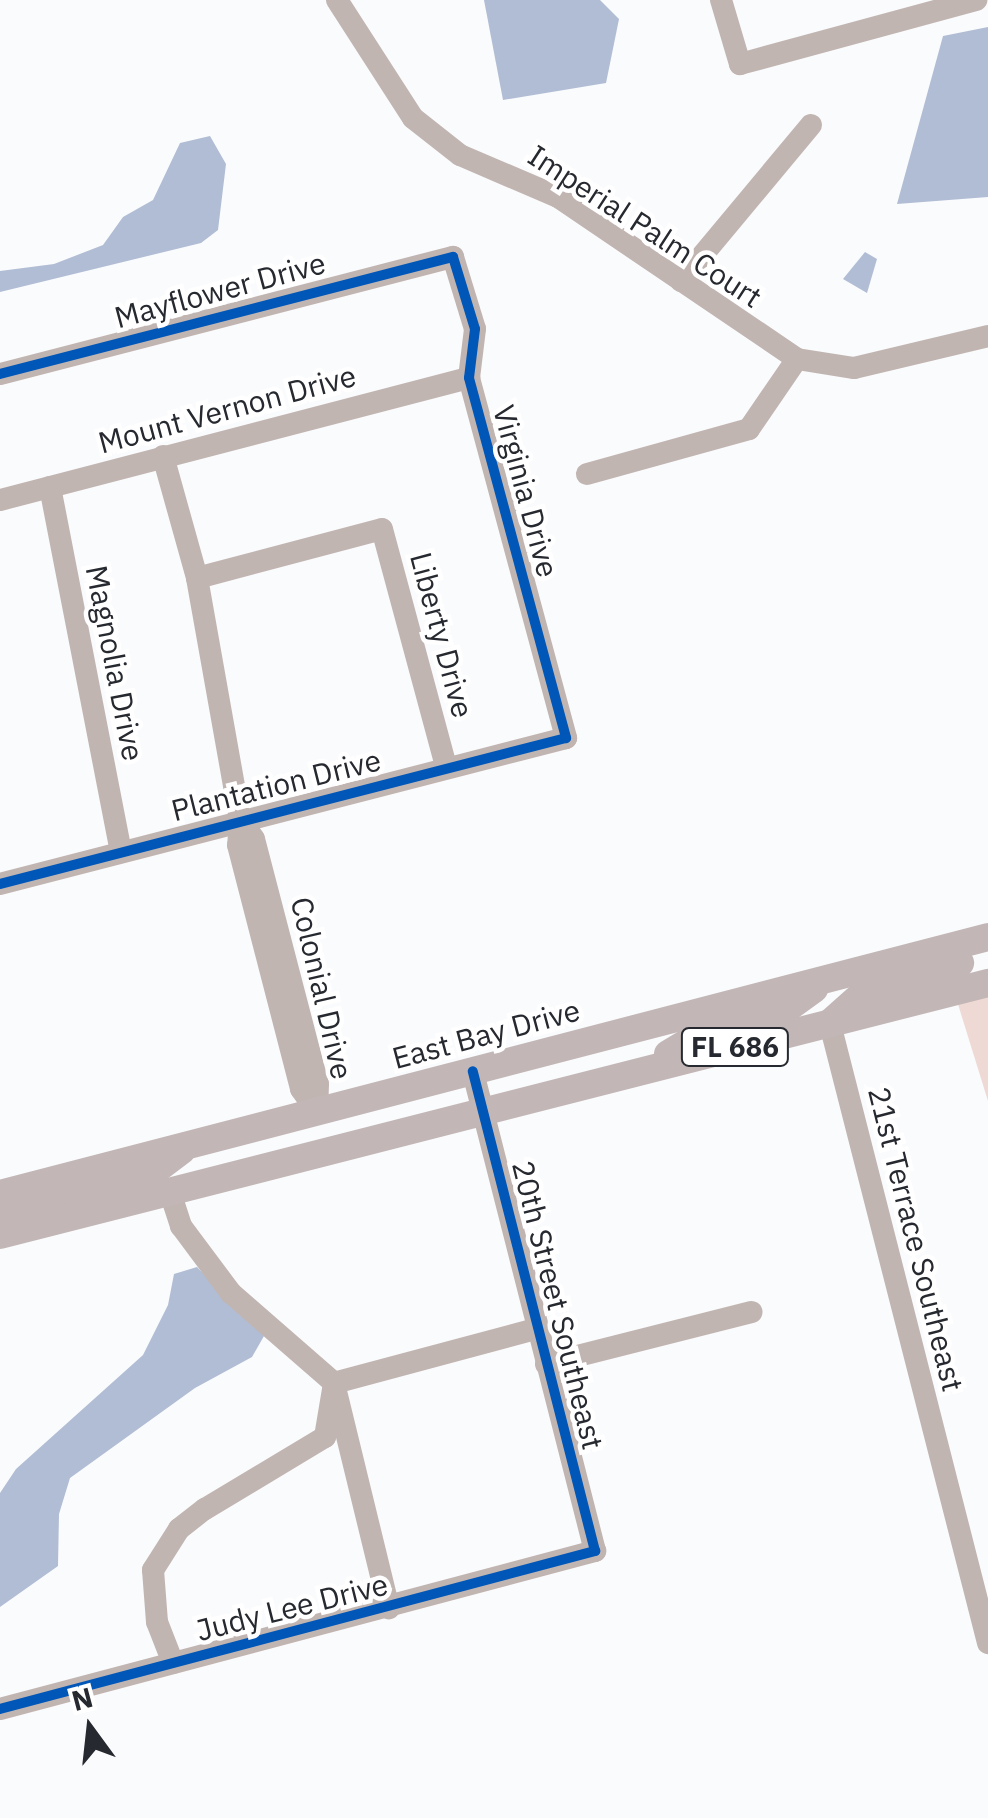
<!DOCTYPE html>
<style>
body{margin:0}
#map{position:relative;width:988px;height:1818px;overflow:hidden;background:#fafbfd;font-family:"IBM Plex Sans",sans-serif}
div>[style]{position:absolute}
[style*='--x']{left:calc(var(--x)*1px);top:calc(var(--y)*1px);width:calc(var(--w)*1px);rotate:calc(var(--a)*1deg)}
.green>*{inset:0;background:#eed9d5}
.water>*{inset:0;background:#b1bdd4}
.minor>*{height:22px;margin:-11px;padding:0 11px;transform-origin:11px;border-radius:11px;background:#c1b5b2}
.major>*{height:28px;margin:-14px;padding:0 14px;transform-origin:14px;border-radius:14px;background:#c2b7b6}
.cycleway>*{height:10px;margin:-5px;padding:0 5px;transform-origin:5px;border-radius:5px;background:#0057b8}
span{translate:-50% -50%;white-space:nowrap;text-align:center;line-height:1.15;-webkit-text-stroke:9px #fff;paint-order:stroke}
.shield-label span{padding:2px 8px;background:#fff;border:2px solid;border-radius:8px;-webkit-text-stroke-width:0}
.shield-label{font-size:28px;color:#26292f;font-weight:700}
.street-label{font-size:30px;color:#26292f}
.north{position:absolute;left:40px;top:1678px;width:100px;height:100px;-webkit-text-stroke:8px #fff;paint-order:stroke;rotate:345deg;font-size:28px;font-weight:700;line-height:40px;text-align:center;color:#26292f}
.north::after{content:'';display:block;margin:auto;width:35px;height:45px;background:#26292f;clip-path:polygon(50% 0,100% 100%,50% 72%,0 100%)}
</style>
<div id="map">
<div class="green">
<i style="clip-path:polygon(988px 993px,988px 1101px,957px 1001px)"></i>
</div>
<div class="water">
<i style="clip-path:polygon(484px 0,600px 0,619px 19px,606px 83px,503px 100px)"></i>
<i style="clip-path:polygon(988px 27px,988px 197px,897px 204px,943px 36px)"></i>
<i style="clip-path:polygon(210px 136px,226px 164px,218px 230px,201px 243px,0 292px,0 271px,54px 264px,103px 245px,123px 217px,153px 200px,180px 143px)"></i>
<i style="clip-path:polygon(865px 252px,877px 259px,867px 293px,843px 279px)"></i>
<i style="clip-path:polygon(197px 1267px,264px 1336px,252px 1357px,195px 1388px,70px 1478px,59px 1514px,58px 1566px,0 1607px,0 1493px,16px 1469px,143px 1355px,168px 1305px,174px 1274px)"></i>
</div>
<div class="minor">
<i style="--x:337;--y:0;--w:140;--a:57.2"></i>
<i style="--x:413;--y:118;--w:60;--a:38.2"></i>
<i style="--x:460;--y:155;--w:107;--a:23.2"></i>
<i style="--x:558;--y:197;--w:289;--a:34.1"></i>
<i style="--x:797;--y:359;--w:58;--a:9"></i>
<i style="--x:854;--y:368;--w:138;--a:-13.4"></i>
<i style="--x:721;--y:0;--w:67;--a:73.5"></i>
<i style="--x:740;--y:64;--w:245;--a:-15.2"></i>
<i style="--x:681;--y:281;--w:203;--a:-50.2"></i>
<i style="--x:0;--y:374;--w:468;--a:-14.5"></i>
<i style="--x:453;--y:257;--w:75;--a:73"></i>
<i style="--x:475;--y:329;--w:49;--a:97"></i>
<i style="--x:469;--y:378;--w:373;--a:74.9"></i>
<i style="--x:566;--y:738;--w:585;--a:165.54"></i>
<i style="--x:163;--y:456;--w:127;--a:74.4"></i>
<i style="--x:197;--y:578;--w:245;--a:79.9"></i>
<i style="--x:240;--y:819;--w:26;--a:94"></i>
<i style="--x:238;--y:845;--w:252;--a:75.5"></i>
<i style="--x:301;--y:1089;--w:28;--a:55"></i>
<i style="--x:587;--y:474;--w:168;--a:-15.5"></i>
<i style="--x:749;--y:429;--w:85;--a:-55.6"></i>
<i style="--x:50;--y:487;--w:371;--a:79"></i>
<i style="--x:0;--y:500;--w:485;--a:-14.6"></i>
<i style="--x:197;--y:578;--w:191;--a:-14.8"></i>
<i style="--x:382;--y:529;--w:246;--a:74.9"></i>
<i style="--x:240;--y:819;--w:24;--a:55"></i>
<i style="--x:254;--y:839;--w:253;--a:75.4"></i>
<i style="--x:318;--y:1084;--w:28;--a:92"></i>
<i style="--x:830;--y:1024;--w:639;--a:75.68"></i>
<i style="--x:170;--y:1192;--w:36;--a:72"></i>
<i style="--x:181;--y:1226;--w:84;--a:53.3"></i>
<i style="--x:231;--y:1293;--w:137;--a:41.1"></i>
<i style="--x:334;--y:1383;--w:232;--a:76.3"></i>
<i style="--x:546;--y:1364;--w:212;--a:-14.2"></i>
<i style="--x:173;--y:1663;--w:44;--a:-111.3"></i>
<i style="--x:157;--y:1622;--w:52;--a:-94.4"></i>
<i style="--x:153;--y:1570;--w:49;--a:-57.6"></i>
<i style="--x:179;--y:1529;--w:33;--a:-38"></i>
<i style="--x:205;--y:1509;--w:140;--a:-31"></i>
<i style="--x:325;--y:1437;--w:55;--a:-80.5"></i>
<i style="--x:334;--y:1383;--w:209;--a:-15"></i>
<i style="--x:0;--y:1709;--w:616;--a:-14.87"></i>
<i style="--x:595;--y:1551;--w:495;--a:-104.3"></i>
</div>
<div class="major">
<i style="--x:830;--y:1023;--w:50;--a:-41.7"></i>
<i style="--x:867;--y:990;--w:97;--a:-16.2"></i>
<i style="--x:668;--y:1054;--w:37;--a:-31"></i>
<i style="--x:700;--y:1035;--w:89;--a:-16.4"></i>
<i style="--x:785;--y:1010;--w:36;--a:-36"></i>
<i style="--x:0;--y:1194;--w:1021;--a:-14.58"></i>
<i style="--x:0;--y:1218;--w:150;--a:-15.4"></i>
<i style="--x:145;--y:1178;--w:46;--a:-37.1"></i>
<i style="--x:0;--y:1235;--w:1020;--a:-14.31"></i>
</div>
<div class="cycleway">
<i style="--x:0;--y:374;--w:468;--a:-14.5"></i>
<i style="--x:453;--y:257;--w:75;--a:73"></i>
<i style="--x:475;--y:329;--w:49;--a:97"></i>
<i style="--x:469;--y:378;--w:373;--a:74.9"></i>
<i style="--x:566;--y:738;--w:585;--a:165.54"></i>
<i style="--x:0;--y:1709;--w:616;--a:-14.87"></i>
<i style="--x:595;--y:1551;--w:495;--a:-104.3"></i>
</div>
<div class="shield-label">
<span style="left:735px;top:1047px">FL 686</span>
</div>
<div class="street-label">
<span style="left:645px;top:226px;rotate:33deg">Imperial Palm Court</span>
<span style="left:220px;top:290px;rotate:-15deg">Mayflower Drive</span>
<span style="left:227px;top:409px;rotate:-15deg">Mount Vernon Drive</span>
<span style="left:526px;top:491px;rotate:75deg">Virginia Drive</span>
<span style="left:442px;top:635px;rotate:75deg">Liberty Drive</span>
<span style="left:115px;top:663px;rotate:79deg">Magnolia Drive</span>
<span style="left:276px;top:785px;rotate:-14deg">Plantation Drive</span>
<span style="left:322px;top:988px;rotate:77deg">Colonial Drive</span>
<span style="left:486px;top:1034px;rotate:-15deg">East Bay Drive</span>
<span style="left:916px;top:1239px;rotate:76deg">21st Terrace Southeast</span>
<span style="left:558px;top:1305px;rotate:76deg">20th Street Southeast</span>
<span style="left:292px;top:1607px;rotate:-14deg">Judy Lee Drive</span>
</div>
<div class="north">N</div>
</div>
